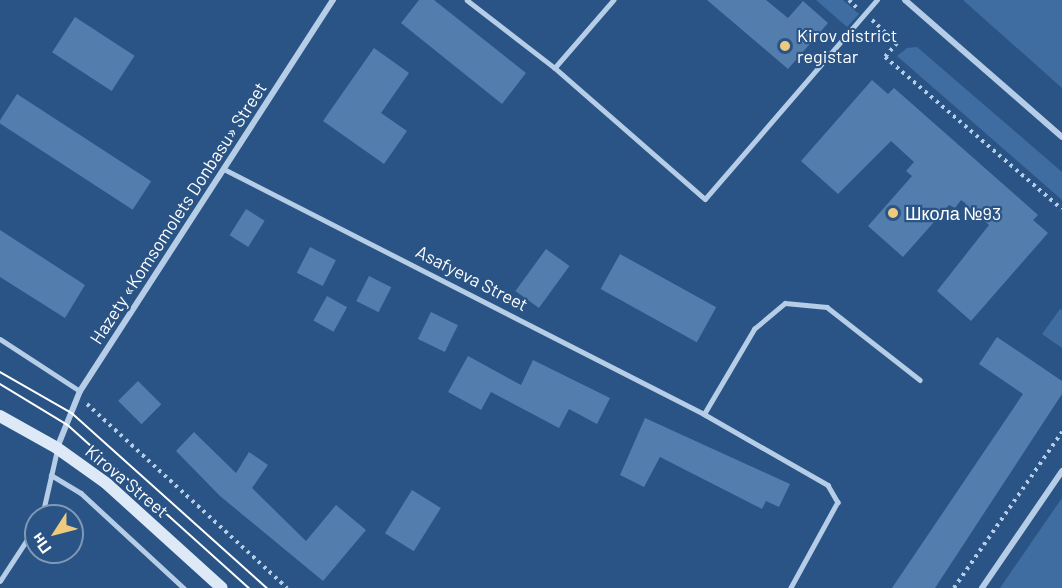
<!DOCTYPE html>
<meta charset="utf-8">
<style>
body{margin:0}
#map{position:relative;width:1062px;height:588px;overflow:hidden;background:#2a5485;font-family:Barlow,sans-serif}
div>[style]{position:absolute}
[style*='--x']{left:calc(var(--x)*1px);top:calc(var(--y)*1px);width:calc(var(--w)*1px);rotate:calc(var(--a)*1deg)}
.green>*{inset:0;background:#3f6da1}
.building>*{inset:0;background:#537dac;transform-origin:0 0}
.path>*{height:4px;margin-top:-2px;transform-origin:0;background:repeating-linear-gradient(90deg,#b5cde7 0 3px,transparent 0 7.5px)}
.lane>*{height:4.5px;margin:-2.25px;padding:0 2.25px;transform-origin:2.25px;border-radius:2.25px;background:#b5cde7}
.street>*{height:6px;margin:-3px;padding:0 3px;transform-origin:3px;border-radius:3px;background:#b5cde7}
.secondary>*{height:12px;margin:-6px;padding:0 6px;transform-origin:6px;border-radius:6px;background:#dee9f7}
.tram>*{height:1.5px;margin:-0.75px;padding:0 0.75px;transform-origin:0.75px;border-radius:0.75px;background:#fff}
.dots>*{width:16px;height:16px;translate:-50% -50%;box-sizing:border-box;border:3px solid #2a5485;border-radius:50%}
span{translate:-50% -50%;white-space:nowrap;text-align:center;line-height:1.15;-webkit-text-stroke:4.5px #2a5485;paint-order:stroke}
.poi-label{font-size:18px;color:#fff}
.left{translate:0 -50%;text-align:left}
.street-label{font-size:18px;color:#fff}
.north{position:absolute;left:24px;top:504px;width:60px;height:60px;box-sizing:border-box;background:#2a5485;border:2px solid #7f98b6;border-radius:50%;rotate:234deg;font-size:16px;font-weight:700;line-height:24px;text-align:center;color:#fff}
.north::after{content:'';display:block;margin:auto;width:21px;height:27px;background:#edca7d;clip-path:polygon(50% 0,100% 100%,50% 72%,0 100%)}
</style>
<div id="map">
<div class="green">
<i style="clip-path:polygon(816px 0,843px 0,859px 14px,847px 27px)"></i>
<i style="clip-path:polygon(963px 0,1062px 0,1062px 88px)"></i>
<i style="clip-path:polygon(917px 47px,1062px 172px,1062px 200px,897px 56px,907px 48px)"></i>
<i style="clip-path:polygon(1060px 309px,1062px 310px,1062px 348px,1042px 334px)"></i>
<i style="clip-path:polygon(1062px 498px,1062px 588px,1000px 588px)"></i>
</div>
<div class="building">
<i style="clip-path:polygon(419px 0,434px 0,526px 73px,502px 104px,401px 23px)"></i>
<i style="clip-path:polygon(707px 0,766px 0,788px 18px,803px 1px,828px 23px,788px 69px)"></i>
<i style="left:75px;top:17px;width:71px;height:42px;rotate:33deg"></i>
<i style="clip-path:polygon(374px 48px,409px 73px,381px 113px,407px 131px,384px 164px,323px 121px)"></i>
<i style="clip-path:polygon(872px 80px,888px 94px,894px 88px,1038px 215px,1033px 220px,1048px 233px,971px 321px,937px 291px,989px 225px,961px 200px,955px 208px,949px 205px,903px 257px,868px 226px,912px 176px,906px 171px,914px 162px,891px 141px,838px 194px,801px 161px)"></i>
<i style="left:17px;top:94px;width:160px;height:34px;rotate:33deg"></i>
<i style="left:246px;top:209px;width:22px;height:31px;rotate:32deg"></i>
<i style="clip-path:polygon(0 230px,85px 285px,65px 318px,0 277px)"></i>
<i style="left:310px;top:247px;width:29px;height:29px;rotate:27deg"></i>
<i style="left:546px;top:249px;width:29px;height:52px;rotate:36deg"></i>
<i style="left:620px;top:254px;width:110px;height:40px;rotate:29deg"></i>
<i style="left:369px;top:276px;width:25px;height:28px;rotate:27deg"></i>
<i style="left:327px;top:296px;width:23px;height:28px;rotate:29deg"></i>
<i style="left:431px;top:312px;width:30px;height:30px;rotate:26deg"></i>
<i style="clip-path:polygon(997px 337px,1062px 381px,1062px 394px,935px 588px,892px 588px,1023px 394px,979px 364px)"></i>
<i style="clip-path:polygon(468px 356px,521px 385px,533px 360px,610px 398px,597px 424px,569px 409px,559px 428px,491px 392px,481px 410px,448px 392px)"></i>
<i style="left:138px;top:381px;width:33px;height:28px;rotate:45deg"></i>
<i style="clip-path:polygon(645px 418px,790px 484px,779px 507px,766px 501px,762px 509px,660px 457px,644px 487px,620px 475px)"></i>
<i style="clip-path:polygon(194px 432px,236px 473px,249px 452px,268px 465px,252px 488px,306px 541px,336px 505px,366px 530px,323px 581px,220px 496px,176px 451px)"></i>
<i style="left:412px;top:490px;width:34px;height:51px;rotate:32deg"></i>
</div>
<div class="path">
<i style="--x:849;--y:0;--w:11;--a:45"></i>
<i style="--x:872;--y:20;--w:34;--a:43"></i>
<i style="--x:897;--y:43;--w:18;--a:131"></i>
<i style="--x:885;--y:57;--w:233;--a:40.7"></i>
<i style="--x:87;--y:404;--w:272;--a:42.6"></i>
<i style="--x:954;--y:588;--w:190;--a:-55.3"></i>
</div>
<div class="lane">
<i style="--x:467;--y:0;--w:111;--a:37.7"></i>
<i style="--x:614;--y:0;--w:90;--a:130.9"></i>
<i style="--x:555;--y:68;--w:199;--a:41.1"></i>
<i style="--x:705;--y:199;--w:263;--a:-49.2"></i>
<i style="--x:226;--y:170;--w:537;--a:27.04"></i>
<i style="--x:704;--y:414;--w:99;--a:-59.5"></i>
<i style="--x:754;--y:329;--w:40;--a:-40"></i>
<i style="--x:785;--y:303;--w:42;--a:5.4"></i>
<i style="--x:827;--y:307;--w:118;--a:38.1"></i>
<i style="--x:0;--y:339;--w:95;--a:33"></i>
<i style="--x:704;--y:414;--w:143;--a:29.8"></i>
<i style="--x:828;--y:485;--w:20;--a:60"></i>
<i style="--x:838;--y:502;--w:98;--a:118.7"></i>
<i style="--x:51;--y:475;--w:35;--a:31"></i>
<i style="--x:81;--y:493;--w:140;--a:42.7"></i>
<i style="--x:42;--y:516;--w:68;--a:-77.2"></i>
<i style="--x:0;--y:581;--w:66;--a:-56.8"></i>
</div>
<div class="street">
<i style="--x:905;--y:0;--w:208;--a:41.1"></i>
<i style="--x:57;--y:448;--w:61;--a:-68"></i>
<i style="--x:80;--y:391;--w:466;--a:-57.1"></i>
<i style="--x:982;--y:588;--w:142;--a:-55.6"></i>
</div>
<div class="secondary">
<i style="--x:0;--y:416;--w:65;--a:29.3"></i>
<i style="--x:57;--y:448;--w:60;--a:35.5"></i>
<i style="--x:106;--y:483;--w:156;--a:42.2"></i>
</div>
<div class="tram">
<i style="--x:0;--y:372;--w:83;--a:29.7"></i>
<i style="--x:72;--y:413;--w:262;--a:41.9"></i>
<i style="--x:0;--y:384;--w:79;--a:31.1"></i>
<i style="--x:68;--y:425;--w:244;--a:42"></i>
</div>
<div class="dots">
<i style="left:785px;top:46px;background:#edca7d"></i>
<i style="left:893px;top:213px;background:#edca7d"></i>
</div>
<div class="poi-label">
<span class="left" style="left:797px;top:46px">Kirov district<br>registar</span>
<span class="left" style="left:905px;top:213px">Школа №93</span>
</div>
<div class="street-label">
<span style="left:178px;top:213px;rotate:-57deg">Hazety «Komsomolets Donbasu» Street</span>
<span style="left:472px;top:278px;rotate:27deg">Asafyeva Street</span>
<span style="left:127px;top:481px;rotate:40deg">Kirova Street</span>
</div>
<div class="north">Пн</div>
</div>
